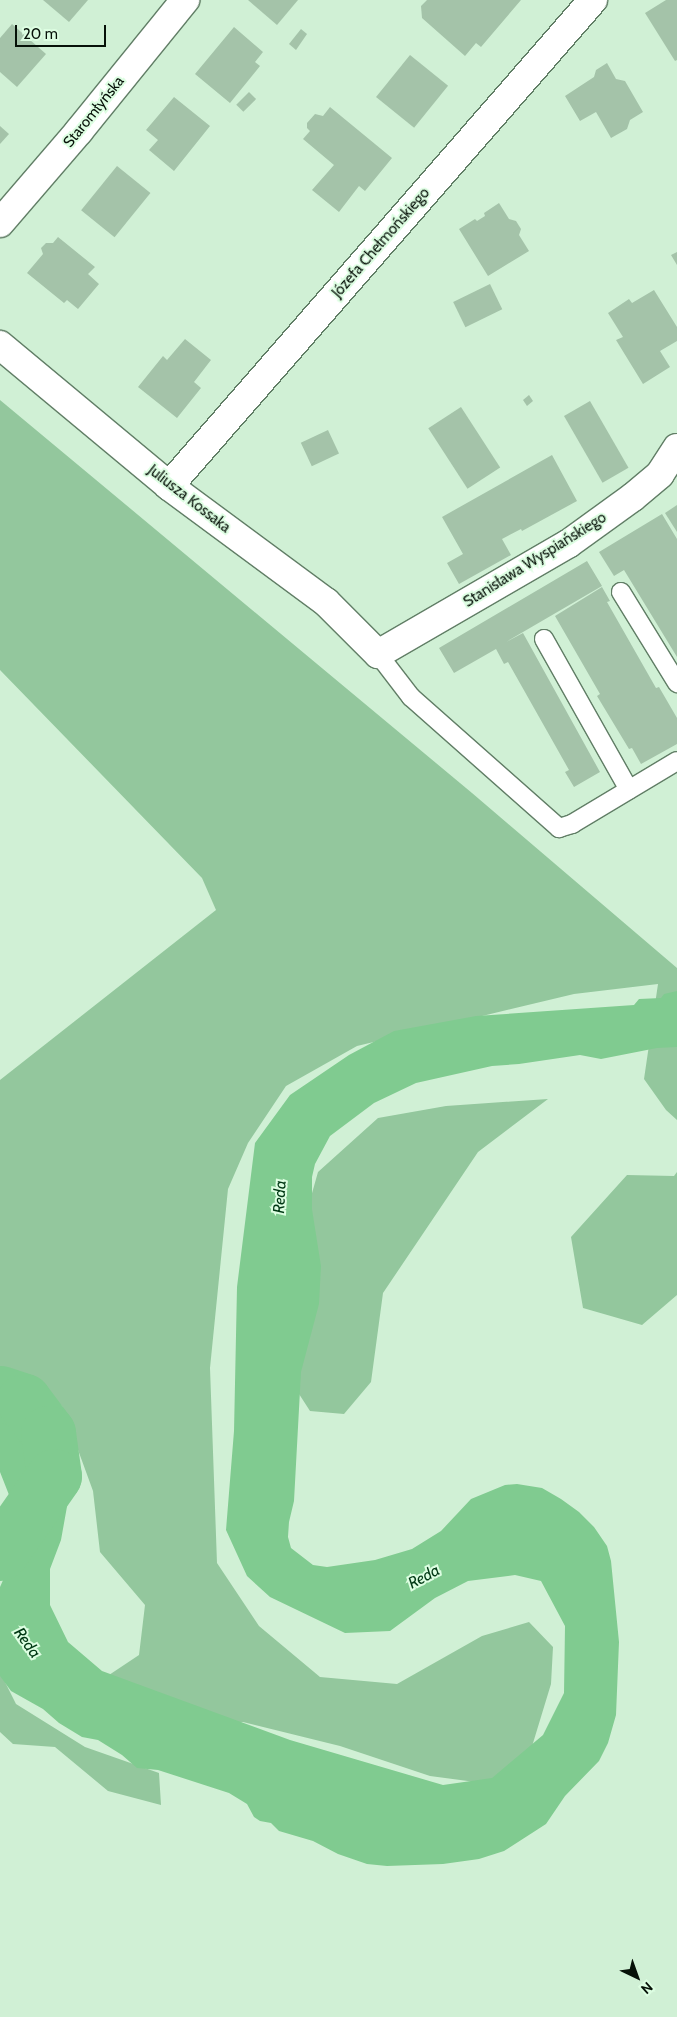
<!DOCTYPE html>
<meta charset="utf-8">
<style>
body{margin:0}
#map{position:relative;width:677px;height:2017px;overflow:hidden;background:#d0f0d5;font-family:Cabin,sans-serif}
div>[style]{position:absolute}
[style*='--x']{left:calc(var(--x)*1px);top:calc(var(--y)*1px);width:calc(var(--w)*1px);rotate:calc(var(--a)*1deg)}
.green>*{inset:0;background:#93c79d}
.water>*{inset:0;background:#80cb90}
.river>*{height:55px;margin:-27.5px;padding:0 27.5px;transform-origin:27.5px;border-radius:27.5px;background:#80cb90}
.building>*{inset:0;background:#a4c3a9;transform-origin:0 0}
.roads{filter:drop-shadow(1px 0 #617e66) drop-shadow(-1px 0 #617e66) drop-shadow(0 1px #617e66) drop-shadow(0 -1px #617e66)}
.service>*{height:18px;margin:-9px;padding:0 9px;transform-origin:9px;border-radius:9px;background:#fff}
.minor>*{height:28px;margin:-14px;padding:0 14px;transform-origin:14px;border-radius:14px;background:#fff}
.secondary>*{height:28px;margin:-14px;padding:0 14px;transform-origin:14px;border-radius:14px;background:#fff}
span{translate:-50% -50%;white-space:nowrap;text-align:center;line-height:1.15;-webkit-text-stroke:4px #ddfee2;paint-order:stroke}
.street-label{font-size:15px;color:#061108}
.water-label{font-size:16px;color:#003814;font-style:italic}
.north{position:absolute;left:612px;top:1952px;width:50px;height:50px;-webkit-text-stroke:4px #ddfee2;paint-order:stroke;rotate:138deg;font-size:14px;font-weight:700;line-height:20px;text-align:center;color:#061108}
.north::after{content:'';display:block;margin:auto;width:18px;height:22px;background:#061108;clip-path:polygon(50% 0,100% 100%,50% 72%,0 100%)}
.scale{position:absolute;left:15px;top:25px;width:91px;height:22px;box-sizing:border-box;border:2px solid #061108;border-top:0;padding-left:6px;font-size:15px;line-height:18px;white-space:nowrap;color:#061108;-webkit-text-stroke:4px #ddfee2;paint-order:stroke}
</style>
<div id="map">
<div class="green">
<i style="clip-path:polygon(0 400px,472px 793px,677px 968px,677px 1120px,666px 1110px,644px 1079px,658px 984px,574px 994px,357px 1046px,286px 1086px,248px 1143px,228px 1189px,210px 1368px,217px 1563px,259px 1626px,320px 1677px,397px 1684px,482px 1636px,529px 1622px,553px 1647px,551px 1684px,530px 1753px,498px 1785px,430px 1776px,340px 1746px,243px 1722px,202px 1727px,106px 1677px,139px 1655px,145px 1605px,100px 1552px,93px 1491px,62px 1406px,23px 1376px,0 1369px,0 1080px,216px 910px,202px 878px,0 670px)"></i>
<i style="clip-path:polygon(548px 1099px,478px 1152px,383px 1293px,371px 1382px,344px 1414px,310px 1411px,290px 1380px,303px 1225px,318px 1172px,378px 1118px,446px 1106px)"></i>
<i style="clip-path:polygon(677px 1172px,677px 1295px,642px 1325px,583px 1308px,571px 1237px,627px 1175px,674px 1176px)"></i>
<i style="clip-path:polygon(0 1672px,16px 1704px,85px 1747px,159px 1773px,161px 1805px,108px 1791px,55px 1747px,13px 1744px,0 1732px)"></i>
</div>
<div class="water">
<i style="clip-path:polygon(677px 991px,677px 1047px,657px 1048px,601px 1059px,580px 1055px,519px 1064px,492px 1066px,416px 1083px,374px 1103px,330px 1136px,315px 1164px,312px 1177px,312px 1209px,321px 1266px,319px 1304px,301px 1372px,294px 1501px,289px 1522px,288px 1537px,291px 1548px,313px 1565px,327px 1567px,375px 1560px,412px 1549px,441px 1531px,471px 1499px,505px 1485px,517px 1484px,542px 1488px,561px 1499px,579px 1512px,594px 1527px,607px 1546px,611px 1561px,619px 1642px,616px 1715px,608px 1743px,599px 1761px,565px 1796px,546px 1824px,504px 1851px,479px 1859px,443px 1864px,387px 1866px,367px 1864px,338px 1854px,313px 1841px,279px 1831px,271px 1823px,260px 1821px,254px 1817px,247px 1804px,229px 1793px,158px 1770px,137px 1768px,122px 1755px,98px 1740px,82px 1737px,59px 1723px,43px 1709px,11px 1691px,0 1676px,0 1587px,24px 1533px,0 1472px,0 1375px,31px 1391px,75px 1462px,61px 1540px,50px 1569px,50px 1605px,68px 1642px,102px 1671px,290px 1740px,443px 1785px,492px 1778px,543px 1735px,564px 1693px,565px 1626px,541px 1581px,515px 1575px,468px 1581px,435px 1598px,390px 1631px,345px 1633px,270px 1597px,247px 1576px,226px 1530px,234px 1431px,237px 1287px,255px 1143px,290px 1095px,349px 1055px,394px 1031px,476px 1016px,634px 1005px,639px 999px,661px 998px,664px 994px)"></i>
</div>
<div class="river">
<i style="--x:0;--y:1393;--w:25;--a:18"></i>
<i style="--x:24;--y:1401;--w:40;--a:53"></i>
<i style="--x:48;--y:1433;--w:43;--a:82.1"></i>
<i style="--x:54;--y:1476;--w:94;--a:125"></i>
</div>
<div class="building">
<i style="clip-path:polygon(43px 0,88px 0,69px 22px)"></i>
<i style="clip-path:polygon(248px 0,298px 0,277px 25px)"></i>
<i style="clip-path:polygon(427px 0,521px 0,481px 47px,476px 43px,465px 56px,422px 18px,421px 6px)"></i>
<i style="clip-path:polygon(666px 0,677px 0,677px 60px,675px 61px,645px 13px)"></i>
<i style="clip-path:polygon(12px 24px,46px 54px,17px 87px,0 72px,0 38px)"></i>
<i style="clip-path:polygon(234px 27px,263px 52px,255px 62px,260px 66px,230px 103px,195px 74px)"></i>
<i style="clip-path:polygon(301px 29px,307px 34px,296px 50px,289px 44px)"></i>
<i style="left:410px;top:55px;width:49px;height:54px;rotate:39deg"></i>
<i style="clip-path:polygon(607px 63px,616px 79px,625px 81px,643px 112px,630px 120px,627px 129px,611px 138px,596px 112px,580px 121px,565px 96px,594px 77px,596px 70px)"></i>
<i style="left:249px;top:92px;width:10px;height:18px;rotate:45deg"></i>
<i style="clip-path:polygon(174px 97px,210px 126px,174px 171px,149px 150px,158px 140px,146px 130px)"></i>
<i style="clip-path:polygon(330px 107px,392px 158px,365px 191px,359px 186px,339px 212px,312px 190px,334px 165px,303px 139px,310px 131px,307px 128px,307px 123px,315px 114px,323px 116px)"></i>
<i style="clip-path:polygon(0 126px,9px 134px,0 144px)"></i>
<i style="left:117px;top:166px;width:43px;height:57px;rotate:39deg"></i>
<i style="clip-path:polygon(499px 203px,509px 219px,516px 221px,521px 229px,519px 235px,529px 251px,488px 276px,459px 229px,475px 219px,477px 221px,485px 216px,484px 213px)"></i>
<i style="clip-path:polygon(58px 237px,95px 267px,88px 274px,99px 284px,78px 309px,67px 300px,64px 303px,27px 273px,43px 254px,41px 248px,46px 243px,53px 243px)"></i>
<i style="clip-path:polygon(677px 252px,677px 265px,671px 255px)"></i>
<i style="left:490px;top:284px;width:28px;height:41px;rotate:64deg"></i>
<i style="clip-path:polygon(654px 290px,677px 327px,677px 341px,660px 351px,670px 367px,643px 384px,616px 340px,623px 337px,608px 313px,629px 299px,632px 303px)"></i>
<i style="clip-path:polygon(185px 339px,211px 360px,194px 382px,201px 388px,177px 418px,138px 387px,163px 356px,167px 360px)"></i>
<i style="clip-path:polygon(529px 395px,533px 401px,527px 406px,523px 400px)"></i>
<i style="left:590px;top:401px;width:77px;height:30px;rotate:60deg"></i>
<i style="left:461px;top:407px;width:72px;height:39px;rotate:57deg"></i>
<i style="left:328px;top:430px;width:26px;height:30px;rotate:65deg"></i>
<i style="clip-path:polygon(552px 455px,577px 501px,522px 531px,521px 529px,502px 539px,511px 555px,459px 584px,447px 563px,463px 554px,442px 517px)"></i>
<i style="clip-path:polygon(677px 505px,677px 532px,665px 513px)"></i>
<i style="clip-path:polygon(662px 514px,677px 539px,677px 657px,624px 570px,614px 576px,599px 552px)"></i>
<i style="clip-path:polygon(587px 561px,602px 586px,506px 642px,523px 633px,600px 772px,574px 787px,565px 772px,569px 770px,508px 662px,504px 664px,496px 649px,454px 673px,439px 648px)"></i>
<i style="clip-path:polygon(602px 587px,610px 601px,607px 602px,656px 688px,659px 687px,677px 718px,677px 744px,641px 764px,632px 748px,629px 749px,597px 696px,600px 694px,555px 616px)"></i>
</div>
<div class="roads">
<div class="service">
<i style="--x:621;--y:592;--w:107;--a:58.4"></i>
<i style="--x:544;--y:639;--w:173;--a:60.6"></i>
<i style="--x:378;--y:654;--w:54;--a:52.5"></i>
<i style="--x:411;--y:697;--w:198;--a:41.5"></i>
<i style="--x:559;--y:828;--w:14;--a:-17"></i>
<i style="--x:572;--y:824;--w:122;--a:-31"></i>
</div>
<div class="minor">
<i style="--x:0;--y:345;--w:220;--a:39.8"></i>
<i style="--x:169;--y:486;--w:195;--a:36.5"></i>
<i style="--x:326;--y:602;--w:74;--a:45"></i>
<i style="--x:378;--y:654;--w:220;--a:-30.1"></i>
<i style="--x:568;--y:544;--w:80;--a:-35.9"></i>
<i style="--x:633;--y:497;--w:35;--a:-40"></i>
<i style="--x:660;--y:474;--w:31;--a:-57"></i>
<i style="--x:169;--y:486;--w:645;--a:-48.9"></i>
</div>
<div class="secondary">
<i style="--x:0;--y:223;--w:121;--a:-49.3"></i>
<i style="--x:79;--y:131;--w:169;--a:-51"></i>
</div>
</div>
<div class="street-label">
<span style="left:94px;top:112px;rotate:-51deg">Staromłyńska</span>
<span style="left:381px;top:243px;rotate:-49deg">Józefa Chełmońskiego</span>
<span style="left:189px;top:499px;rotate:38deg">Juliusza Kossaka</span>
<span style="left:535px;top:560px;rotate:-32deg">Stanisława Wyspiańskiego</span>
</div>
<div class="water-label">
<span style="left:280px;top:1197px;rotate:-87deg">Reda</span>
<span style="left:424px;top:1577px;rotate:-28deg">Reda</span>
<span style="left:27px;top:1643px;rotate:54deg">Reda</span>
</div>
<div class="north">N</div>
<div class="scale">20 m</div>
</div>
